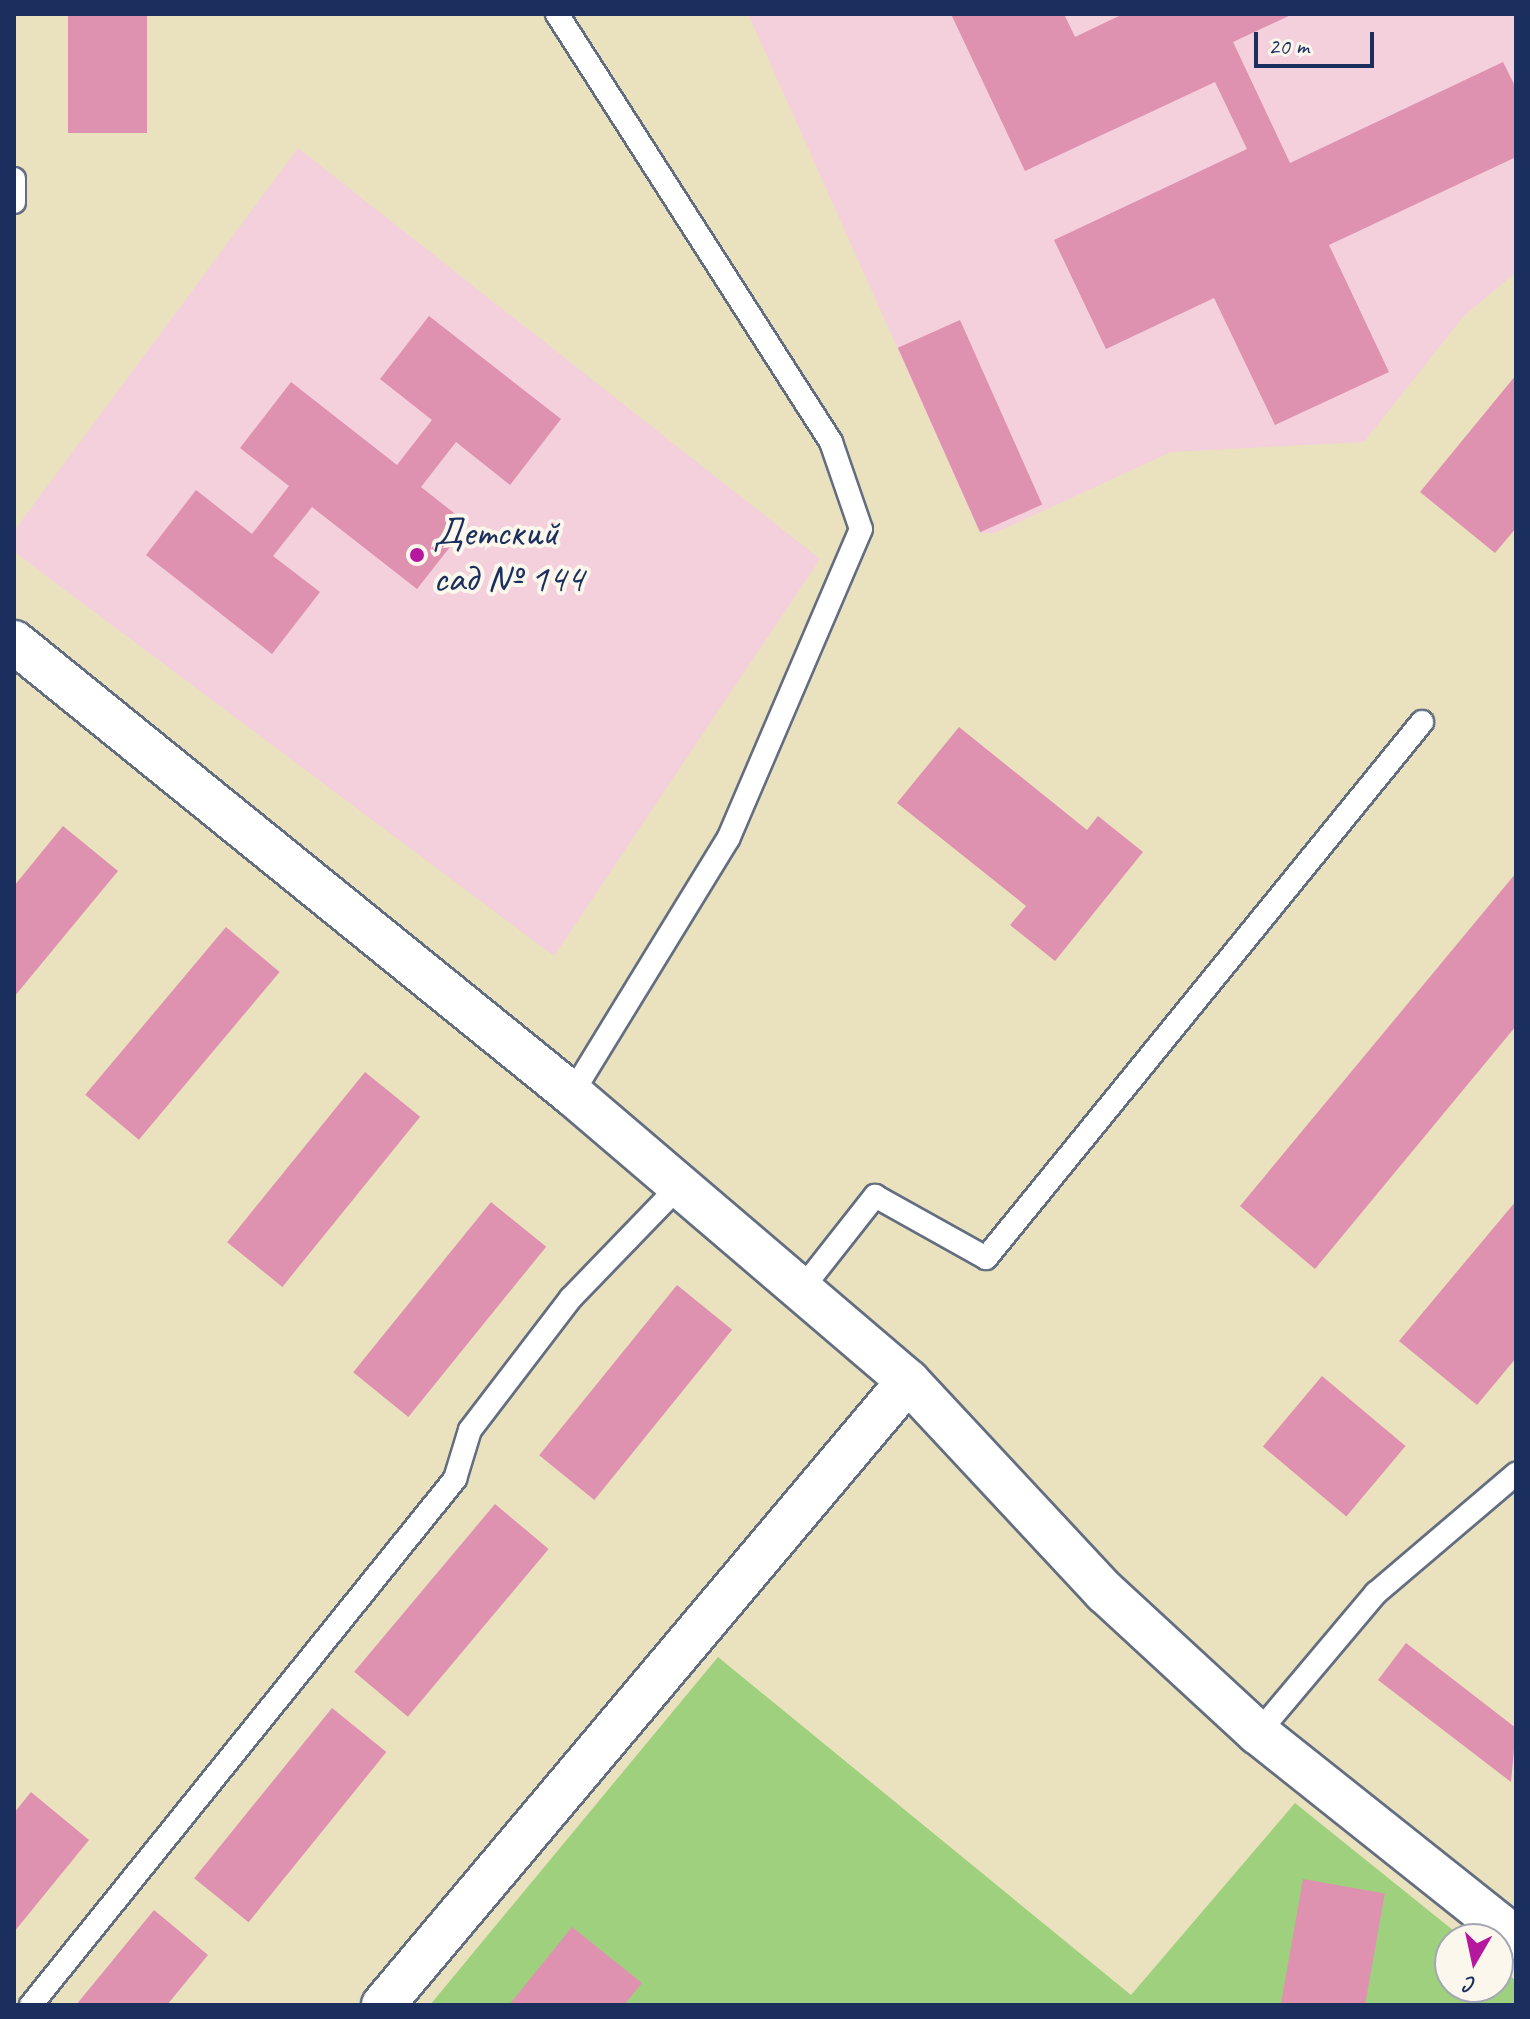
<!DOCTYPE html>
<meta charset="utf-8">
<style>
body{margin:0}
#map{position:relative;width:1530px;height:2019px;overflow:hidden;background:#eae2be;font-family:Caveat,sans-serif}
div>[style]{position:absolute}
[style*='--x']{left:calc(var(--x)*1px);top:calc(var(--y)*1px);width:calc(var(--w)*1px);rotate:calc(var(--a)*1deg)}
.built>*{inset:0;background:#f4cfdc}
.green>*{inset:0;background:#9fd07e}
.building>*{inset:0;background:#df91b0;transform-origin:0 0}
.roads{filter:drop-shadow(2px 0 #636e80) drop-shadow(-2px 0 #636e80) drop-shadow(0 2px #636e80) drop-shadow(0 -2px #636e80)}
.lane>*{height:22px;margin:-11px;padding:0 11px;transform-origin:11px;border-radius:11px;background:#fff}
.street>*{height:42px;margin:-21px;padding:0 21px;transform-origin:21px;border-radius:21px;background:#fff}
.dots>*{width:22px;height:22px;translate:-50% -50%;box-sizing:border-box;border:4px solid #fbf7ec;border-radius:50%}
span{translate:-50% -50%;white-space:nowrap;text-align:center;line-height:1.15;-webkit-text-stroke:8px #fbf7ec;paint-order:stroke}
.poi-label{font-size:40px;color:#1b2f5e}
.left{translate:0 -50%;text-align:left}
.frame{position:absolute;inset:0;border:16px solid #1b2f5e;pointer-events:none}
.north{position:absolute;left:1434px;top:1923px;width:80px;height:80px;box-sizing:border-box;background:#fbf7ec;border:2px solid #a1a7b3;border-radius:50%;rotate:189deg;font-size:22px;font-weight:700;line-height:32px;text-align:center;color:#1b2f5e}
.north::after{content:'';display:block;margin:auto;width:28px;height:36px;background:#b5179e;clip-path:polygon(50% 0,100% 100%,50% 72%,0 100%)}
.scale{position:absolute;left:1254px;top:32px;width:120px;height:36px;box-sizing:border-box;border:4px solid #1b2f5e;border-top:0;padding-left:10px;font-size:24px;line-height:28px;white-space:nowrap;color:#1b2f5e;-webkit-text-stroke:6px #fbf7ec;paint-order:stroke}
</style>
<div id="map">
<div class="built">
<i style="clip-path:polygon(748px 14px,1516px 14px,1516px 272px,1463px 317px,1364px 442px,1171px 452px,995px 533px,980px 533px)"></i>
<i style="clip-path:polygon(298px 148px,820px 559px,554px 956px,14px 552px,14px 531px)"></i>
</div>
<div class="green">
<i style="clip-path:polygon(718px 1657px,1131px 1995px,1295px 1803px,1464px 1939px,1450px 1939px,1450px 1987px,1498px 1987px,1498px 1966px,1516px 1981px,1516px 2005px,430px 2005px)"></i>
</div>
<div class="building">
<i style="left:68px;top:14px;width:79px;height:119px"></i>
<i style="clip-path:polygon(951px 14px,1064px 14px,1075px 37px,1123px 14px,1293px 14px,1233px 42px,1290px 163px,1503px 62px,1516px 88px,1516px 157px,1329px 245px,1389px 372px,1275px 425px,1214px 298px,1106px 349px,1054px 240px,1247px 149px,1215px 82px,1025px 171px)"></i>
<i style="clip-path:polygon(429px 316px,561px 419px,510px 485px,456px 442px,421px 487px,468px 524px,417px 589px,312px 507px,273px 556px,320px 592px,272px 654px,146px 555px,196px 490px,252px 534px,289px 486px,240px 448px,291px 382px,397px 465px,432px 420px,380px 379px)"></i>
<i style="left:960px;top:320px;width:202px;height:68px;rotate:66deg"></i>
<i style="clip-path:polygon(1516px 375px,1516px 528px,1495px 553px,1420px 492px)"></i>
<i style="clip-path:polygon(959px 727px,1087px 830px,1098px 816px,1143px 852px,1055px 961px,1010px 925px,1026px 906px,897px 803px)"></i>
<i style="clip-path:polygon(63px 826px,118px 871px,14px 997px,14px 886px)"></i>
<i style="clip-path:polygon(1516px 873px,1516px 1026px,1315px 1269px,1240px 1206px)"></i>
<i style="left:226px;top:927px;width:70px;height:219px;rotate:40deg"></i>
<i style="left:365px;top:1072px;width:71px;height:219px;rotate:39deg"></i>
<i style="clip-path:polygon(1516px 1201px,1516px 1358px,1477px 1405px,1399px 1341px)"></i>
<i style="left:491px;top:1202px;width:71px;height:219px;rotate:39deg"></i>
<i style="left:677px;top:1285px;width:71px;height:219px;rotate:39deg"></i>
<i style="left:1322px;top:1376px;width:109px;height:92px;rotate:40deg"></i>
<i style="left:495px;top:1504px;width:70px;height:219px;rotate:40deg"></i>
<i style="clip-path:polygon(1406px 1643px,1516px 1728px,1511px 1782px,1378px 1680px)"></i>
<i style="left:332px;top:1708px;width:70px;height:219px;rotate:39deg"></i>
<i style="clip-path:polygon(31px 1792px,89px 1840px,14px 1932px,14px 1813px)"></i>
<i style="left:1303px;top:1879px;width:83px;height:128px;rotate:10deg"></i>
<i style="clip-path:polygon(154px 1910px,208px 1955px,167px 2005px,76px 2005px)"></i>
<i style="clip-path:polygon(572px 1927px,642px 1983px,624px 2005px,509px 2005px)"></i>
</div>
<div class="roads">
<div class="lane">
<i style="--x:557;--y:14;--w:508;--a:57.37"></i>
<i style="--x:831;--y:442;--w:92;--a:71"></i>
<i style="--x:861;--y:529;--w:337;--a:113.2"></i>
<i style="--x:728;--y:839;--w:299;--a:121.5"></i>
<i style="--x:14;--y:179;--w:23;--a:90"></i>
<i style="--x:801;--y:1290;--w:120;--a:-51.8"></i>
<i style="--x:875;--y:1196;--w:127;--a:29.2"></i>
<i style="--x:986;--y:1258;--w:691;--a:-50.87"></i>
<i style="--x:1258;--y:1733;--w:183;--a:-49.9"></i>
<i style="--x:1376;--y:1593;--w:184;--a:-40.4"></i>
<i style="--x:31;--y:2005;--w:676;--a:-51.13"></i>
<i style="--x:455;--y:1479;--w:51;--a:-73"></i>
<i style="--x:470;--y:1430;--w:166;--a:-52.6"></i>
<i style="--x:571;--y:1298;--w:156;--a:-46"></i>
</div>
<div class="street">
<i style="--x:14;--y:642;--w:718;--a:39.01"></i>
<i style="--x:572;--y:1094;--w:442;--a:40.5"></i>
<i style="--x:908;--y:1381;--w:289;--a:47"></i>
<i style="--x:1105;--y:1592;--w:208;--a:42.7"></i>
<i style="--x:1258;--y:1733;--w:330;--a:38.5"></i>
<i style="--x:383;--y:2005;--w:815;--a:-49.92"></i>
</div>
</div>
<div class="dots">
<i style="left:417px;top:555px;background:#b5179e"></i>
</div>
<div class="poi-label">
<span class="left" style="left:433px;top:555px">Детский<br>сад № 144</span>
</div>
<div class="frame"></div>
<div class="north">С</div>
<div class="scale">20 m</div>
</div>
